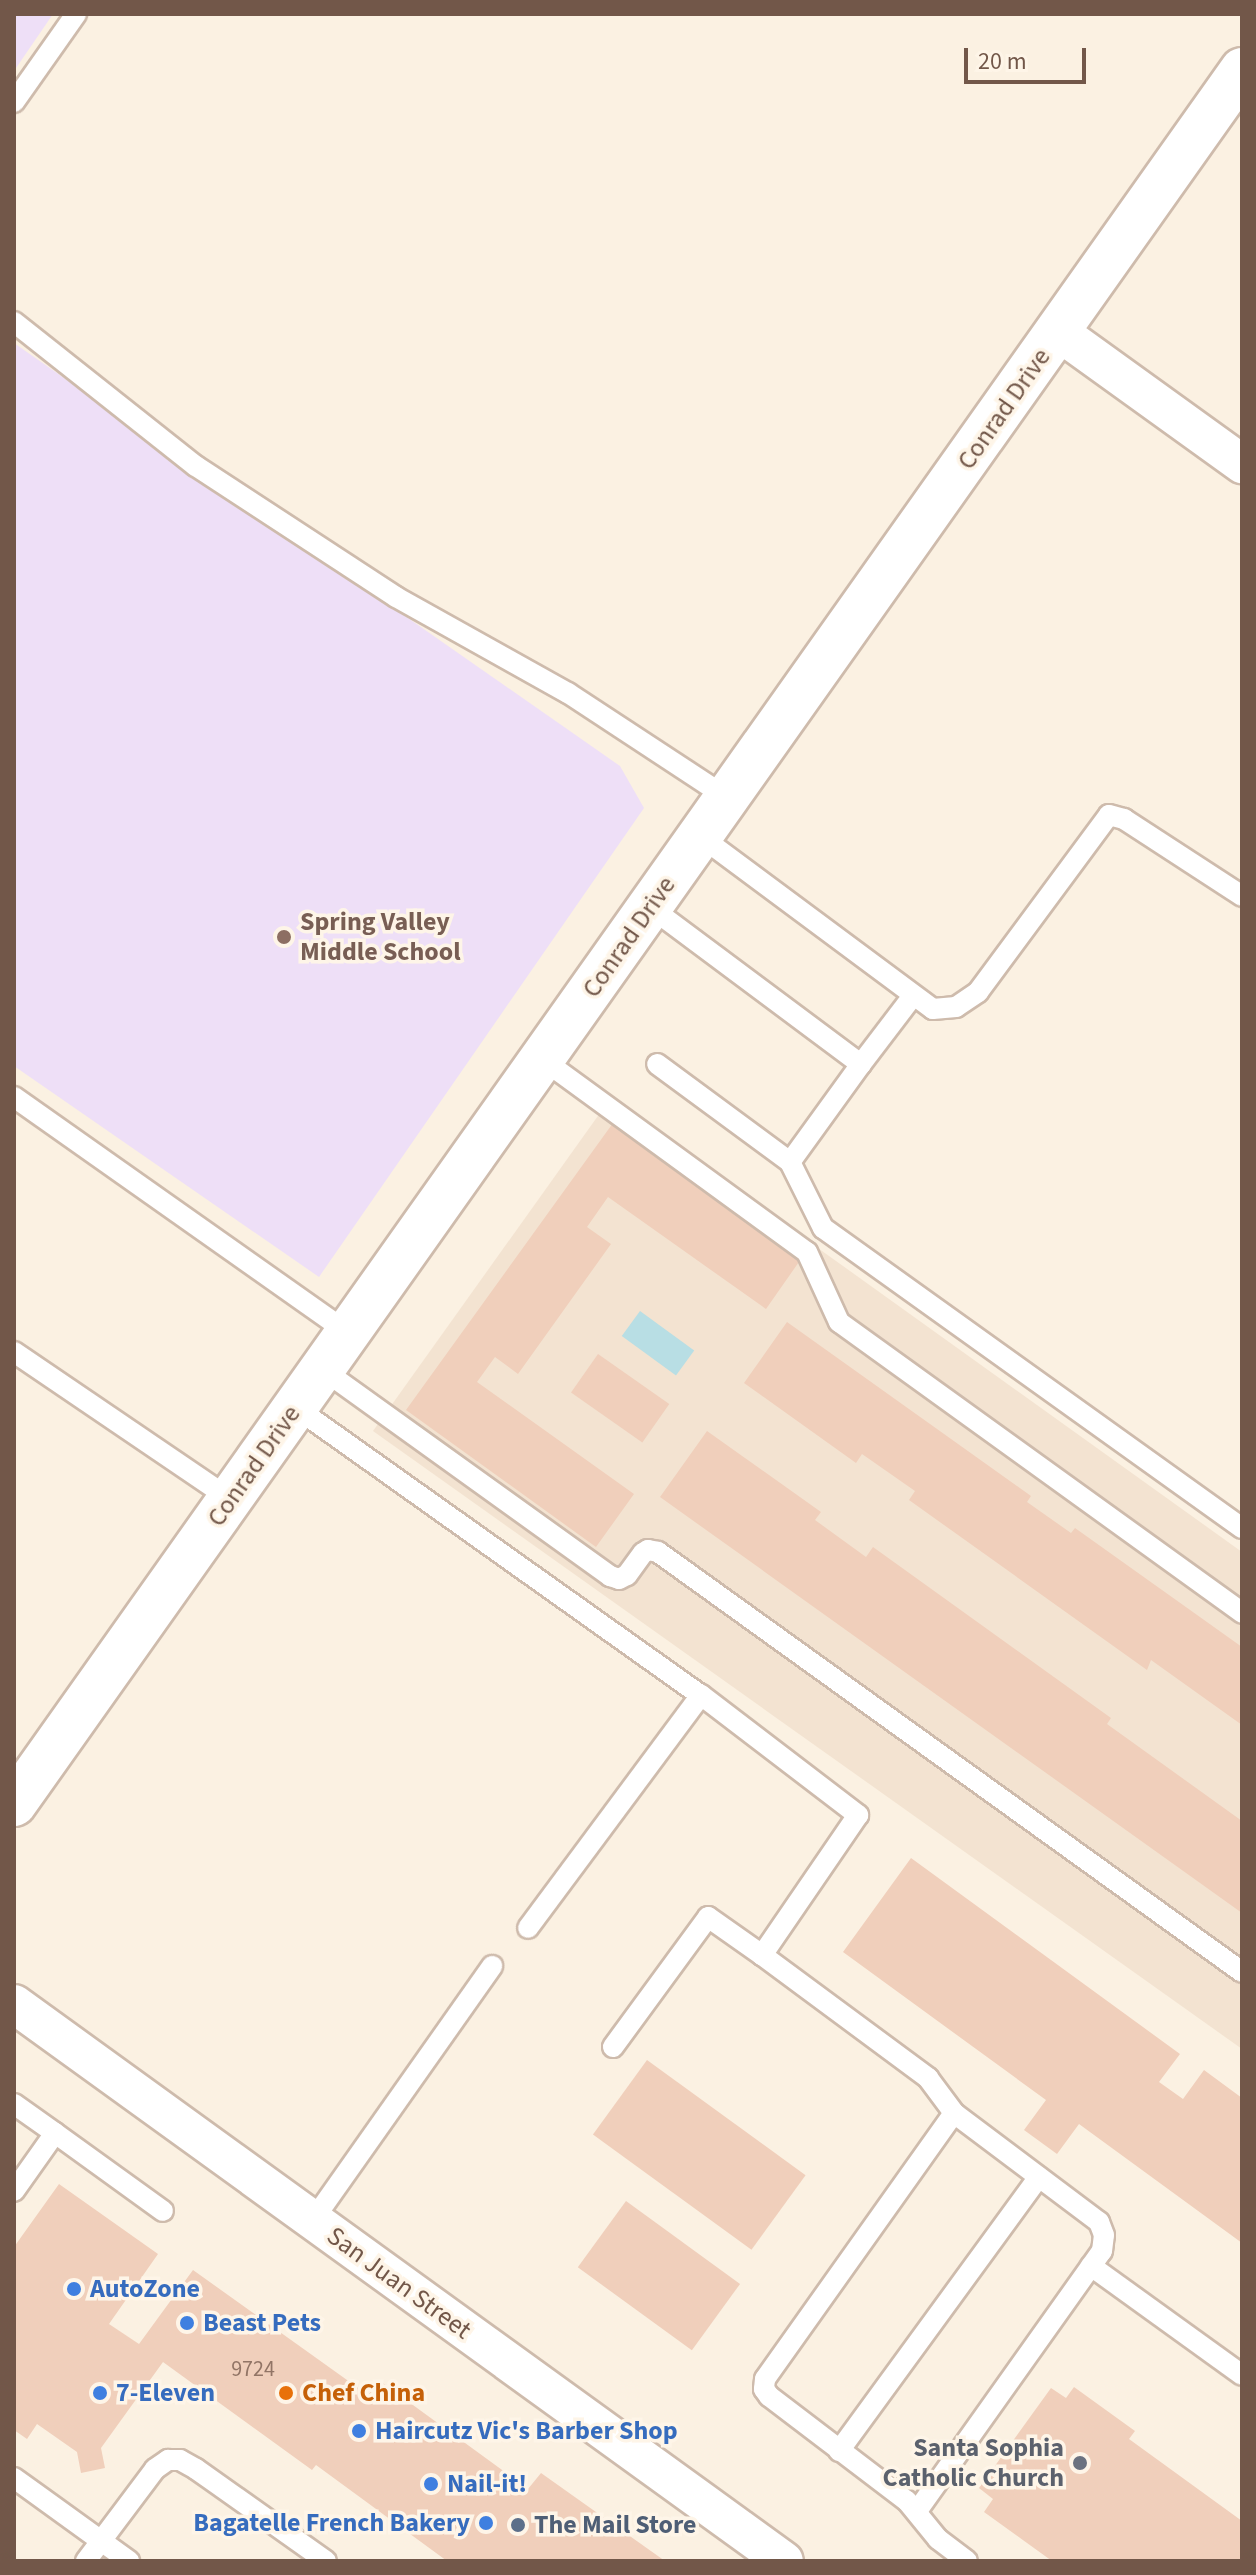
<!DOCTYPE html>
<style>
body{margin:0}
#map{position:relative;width:1256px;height:2575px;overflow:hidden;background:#fbf1e2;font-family:"Source Sans 3",sans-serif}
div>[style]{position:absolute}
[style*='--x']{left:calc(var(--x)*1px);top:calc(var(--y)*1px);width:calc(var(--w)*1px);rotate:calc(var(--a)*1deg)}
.residential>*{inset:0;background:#f3e3d1}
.education>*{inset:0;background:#eedff7}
.water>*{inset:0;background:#b8dee4;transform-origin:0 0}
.building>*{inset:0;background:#f0cfbb;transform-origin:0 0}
.roads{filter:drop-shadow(2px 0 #cebbac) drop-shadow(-2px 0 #cebbac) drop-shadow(0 2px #cebbac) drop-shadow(0 -2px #cebbac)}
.service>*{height:20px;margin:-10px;padding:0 10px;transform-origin:10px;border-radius:10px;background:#fff}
.minor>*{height:38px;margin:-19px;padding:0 19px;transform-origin:19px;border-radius:19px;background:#fff}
.tertiary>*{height:44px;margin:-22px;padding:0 22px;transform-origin:22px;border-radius:22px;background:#fff}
.dots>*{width:22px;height:22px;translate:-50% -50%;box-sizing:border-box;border:4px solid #fef5e8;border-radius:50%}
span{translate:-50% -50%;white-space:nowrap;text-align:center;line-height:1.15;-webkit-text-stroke:7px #fef5e8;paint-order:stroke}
.number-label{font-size:22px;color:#927566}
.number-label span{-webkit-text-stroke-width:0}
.street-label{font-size:26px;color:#725749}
.education-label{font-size:26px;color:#785e54;font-weight:700}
.left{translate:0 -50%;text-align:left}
.shop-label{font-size:26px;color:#366cbe;font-weight:700}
.right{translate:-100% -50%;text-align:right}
.food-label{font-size:26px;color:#c56008;font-weight:700}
.worship-label{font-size:26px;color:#5b616d;font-weight:700}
.service-label{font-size:26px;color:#4e5e75;font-weight:700}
.frame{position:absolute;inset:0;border:16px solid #725749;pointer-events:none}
.scale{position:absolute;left:964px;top:48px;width:122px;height:36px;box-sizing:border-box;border:4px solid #725749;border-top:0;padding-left:10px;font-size:24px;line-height:28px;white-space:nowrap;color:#725749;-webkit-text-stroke:6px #fef5e8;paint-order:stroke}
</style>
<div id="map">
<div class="residential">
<i style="clip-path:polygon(610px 1099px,1242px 1552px,1242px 2049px,373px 1431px)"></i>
</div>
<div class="education">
<i style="clip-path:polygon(14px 14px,53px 14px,14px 71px)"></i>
<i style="clip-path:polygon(14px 343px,620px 766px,644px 808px,319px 1277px,14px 1066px)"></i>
</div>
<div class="water">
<i style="left:640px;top:1311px;width:67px;height:31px;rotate:36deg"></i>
</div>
<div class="building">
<i style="clip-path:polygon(613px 1123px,801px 1259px,766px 1309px,608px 1197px,587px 1227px,611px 1244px,518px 1374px,495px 1357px,477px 1382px,634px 1494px,596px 1547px,406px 1410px)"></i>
<i style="clip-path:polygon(787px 1322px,1031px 1496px,1027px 1502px,1071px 1533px,1075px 1528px,1242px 1647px,1242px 1725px,1151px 1660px,1147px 1670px,909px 1500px,915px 1491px,862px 1454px,856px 1463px,744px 1383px)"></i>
<i style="left:598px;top:1354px;width:87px;height:47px;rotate:35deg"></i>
<i style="clip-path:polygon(707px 1431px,821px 1512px,815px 1520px,866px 1557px,873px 1547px,1111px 1718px,1107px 1724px,1242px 1821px,1242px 1913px,660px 1497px)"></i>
<i style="clip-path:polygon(911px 1858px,1180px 2054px,1159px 2082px,1183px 2099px,1204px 2070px,1242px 2098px,1242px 2243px,1079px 2124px,1057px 2154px,1024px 2130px,1046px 2100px,843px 1952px)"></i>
<i style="left:647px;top:2060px;width:196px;height:92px;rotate:36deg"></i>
<i style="clip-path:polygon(59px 2184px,158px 2254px,109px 2324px,139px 2344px,193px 2270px,368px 2395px,380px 2381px,528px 2489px,541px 2473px,665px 2561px,447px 2561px,316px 2465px,312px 2470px,163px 2362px,101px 2448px,105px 2468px,81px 2473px,77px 2452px,37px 2424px,27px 2439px,14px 2430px,14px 2247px)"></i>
<i style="left:626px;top:2201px;width:141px;height:82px;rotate:36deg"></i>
<i style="clip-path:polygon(1074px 2387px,1135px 2431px,1129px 2439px,1242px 2521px,1242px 2561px,1052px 2561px,984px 2512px,993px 2499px,979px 2488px,1051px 2388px,1066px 2398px)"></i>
</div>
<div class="roads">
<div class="service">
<i style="--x:14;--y:102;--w:108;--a:-54.8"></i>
<i style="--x:14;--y:322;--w:232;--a:38.4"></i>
<i style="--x:196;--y:466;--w:239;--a:33.2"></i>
<i style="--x:396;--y:597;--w:197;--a:29.2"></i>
<i style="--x:568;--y:693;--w:191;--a:33.3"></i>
<i style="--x:700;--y:836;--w:290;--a:36.6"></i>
<i style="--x:933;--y:1009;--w:23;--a:-5"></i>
<i style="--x:956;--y:1007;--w:27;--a:-34"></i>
<i style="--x:978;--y:992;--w:220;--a:-53.5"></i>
<i style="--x:1109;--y:815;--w:16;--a:15"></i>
<i style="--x:1124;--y:819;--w:141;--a:33.1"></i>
<i style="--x:650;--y:907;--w:263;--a:36.7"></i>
<i style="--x:861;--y:1064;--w:121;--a:125.9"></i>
<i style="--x:790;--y:1162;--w:165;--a:-143.6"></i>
<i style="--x:542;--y:1059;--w:328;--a:36.1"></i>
<i style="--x:807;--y:1252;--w:77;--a:65.4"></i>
<i style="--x:839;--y:1322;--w:497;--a:35.8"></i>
<i style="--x:861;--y:1064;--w:84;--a:-52.7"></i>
<i style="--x:14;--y:1097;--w:409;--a:35.2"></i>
<i style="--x:790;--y:1162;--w:74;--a:63.4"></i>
<i style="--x:823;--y:1228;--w:515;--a:35.6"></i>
<i style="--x:14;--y:1352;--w:261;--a:34.2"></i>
<i style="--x:322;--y:1369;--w:355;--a:35.7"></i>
<i style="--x:610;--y:1576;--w:9;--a:18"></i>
<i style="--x:619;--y:1579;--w:9;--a:-27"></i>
<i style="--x:627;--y:1575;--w:27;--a:-54"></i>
<i style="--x:643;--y:1553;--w:6;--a:-31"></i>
<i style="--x:648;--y:1550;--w:10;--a:11"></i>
<i style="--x:658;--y:1552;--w:719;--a:35.72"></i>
<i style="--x:295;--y:1407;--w:498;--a:35.4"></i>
<i style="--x:701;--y:1695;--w:290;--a:126.6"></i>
<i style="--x:701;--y:1695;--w:198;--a:37.4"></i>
<i style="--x:858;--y:1815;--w:170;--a:124.4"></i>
<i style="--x:762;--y:1955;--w:207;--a:36.5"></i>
<i style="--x:928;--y:2078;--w:44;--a:53.4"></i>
<i style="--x:954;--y:2113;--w:326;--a:125.4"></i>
<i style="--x:765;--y:2379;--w:10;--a:96"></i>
<i style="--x:764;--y:2389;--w:9;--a:54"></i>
<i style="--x:769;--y:2396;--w:173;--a:37.3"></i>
<i style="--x:907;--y:2501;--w:49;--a:50.8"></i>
<i style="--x:938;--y:2539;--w:36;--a:37"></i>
<i style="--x:613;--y:2047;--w:161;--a:-53.8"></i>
<i style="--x:708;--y:1917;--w:66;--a:35.1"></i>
<i style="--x:14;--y:2104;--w:50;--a:35.3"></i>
<i style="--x:14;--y:2191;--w:71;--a:-54.7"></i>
<i style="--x:55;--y:2133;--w:133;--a:35.8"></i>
<i style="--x:313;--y:2220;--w:311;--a:-54.8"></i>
<i style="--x:1091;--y:2266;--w:186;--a:35.8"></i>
<i style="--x:839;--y:2451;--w:339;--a:-53.9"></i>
<i style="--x:14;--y:2478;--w:142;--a:35.8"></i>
<i style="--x:917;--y:2511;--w:319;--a:-54.6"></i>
<i style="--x:1102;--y:2251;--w:16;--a:-83"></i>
<i style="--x:1104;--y:2235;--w:14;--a:-111"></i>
<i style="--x:1099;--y:2222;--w:181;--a:-143.1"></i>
<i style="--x:86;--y:2561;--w:115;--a:-53.1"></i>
<i style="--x:155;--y:2469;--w:16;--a:-35"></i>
<i style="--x:168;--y:2460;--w:12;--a:0"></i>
<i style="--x:180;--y:2460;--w:18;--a:29"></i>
<i style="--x:196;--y:2469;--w:159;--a:35.3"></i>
</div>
<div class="minor">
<i style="--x:1059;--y:332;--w:226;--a:35.8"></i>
<i style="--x:14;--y:2004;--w:950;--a:35.88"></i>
</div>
<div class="tertiary">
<i style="--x:14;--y:1804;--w:2125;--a:-54.69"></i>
</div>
</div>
<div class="dots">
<i style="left:284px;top:937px;background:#8d6e63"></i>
<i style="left:74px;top:2289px;background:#3f7fe0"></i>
<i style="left:187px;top:2323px;background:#3f7fe0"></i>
<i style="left:100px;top:2393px;background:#3f7fe0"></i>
<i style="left:286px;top:2393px;background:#e8710a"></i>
<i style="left:359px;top:2431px;background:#3f7fe0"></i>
<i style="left:1080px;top:2463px;background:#6b7280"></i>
<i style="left:431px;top:2484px;background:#3f7fe0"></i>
<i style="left:486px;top:2523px;background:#3f7fe0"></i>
<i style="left:518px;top:2525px;background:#5c6f8a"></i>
</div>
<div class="number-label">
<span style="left:253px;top:2370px">9724</span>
</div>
<div class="street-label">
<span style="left:1004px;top:409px;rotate:-55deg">Conrad Drive</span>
<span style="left:629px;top:937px;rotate:-55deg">Conrad Drive</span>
<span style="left:254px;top:1466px;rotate:-55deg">Conrad Drive</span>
<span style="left:399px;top:2283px;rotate:36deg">San Juan Street</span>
</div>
<div class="education-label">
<span class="left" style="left:300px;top:937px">Spring Valley<br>Middle School</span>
</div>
<div class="shop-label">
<span class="left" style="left:90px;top:2289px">AutoZone</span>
<span class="left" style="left:203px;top:2323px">Beast Pets</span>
<span class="left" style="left:116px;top:2393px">7-Eleven</span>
<span class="left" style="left:375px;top:2431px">Haircutz Vic's Barber Shop</span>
<span class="left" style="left:447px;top:2484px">Nail-it!</span>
<span class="right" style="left:470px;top:2523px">Bagatelle French Bakery</span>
</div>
<div class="food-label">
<span class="left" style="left:302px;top:2393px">Chef China</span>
</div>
<div class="worship-label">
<span class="right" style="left:1064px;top:2463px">Santa Sophia<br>Catholic Church</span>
</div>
<div class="service-label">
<span class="left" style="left:534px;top:2525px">The Mail Store</span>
</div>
<div class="frame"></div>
<div class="scale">20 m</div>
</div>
